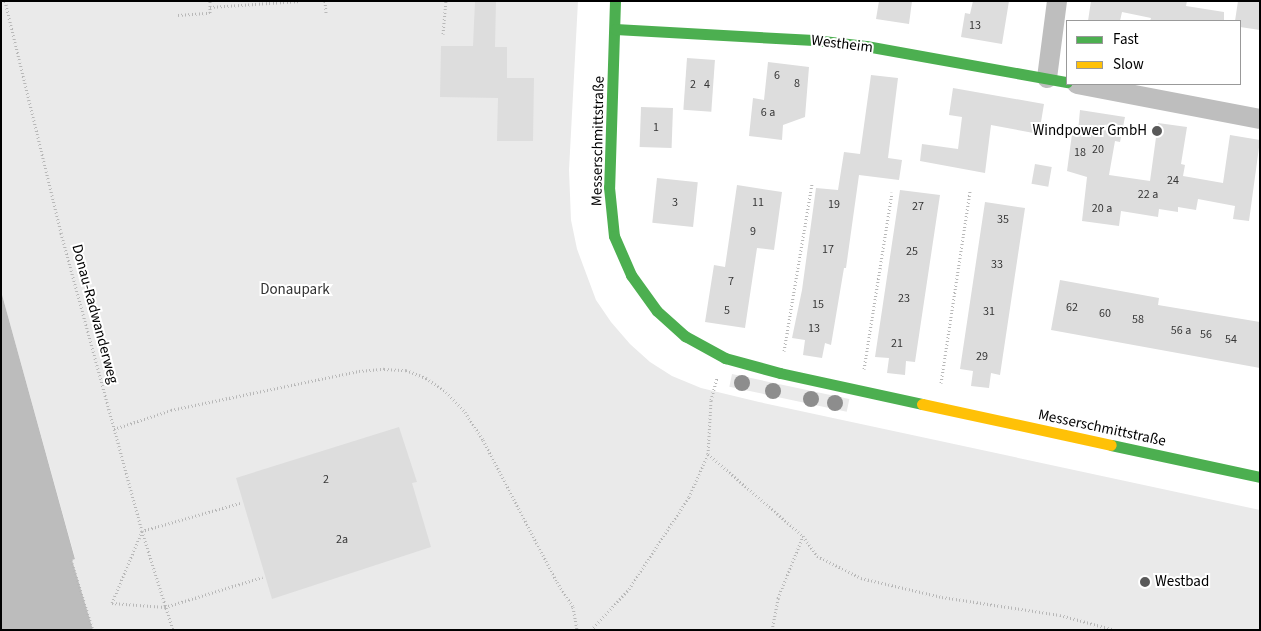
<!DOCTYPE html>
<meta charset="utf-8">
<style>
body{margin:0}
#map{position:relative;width:1261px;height:631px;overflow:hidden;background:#fff;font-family:"Source Sans 3",sans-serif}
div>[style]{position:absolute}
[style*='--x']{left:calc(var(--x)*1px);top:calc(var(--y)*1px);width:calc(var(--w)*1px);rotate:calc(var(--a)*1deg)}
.green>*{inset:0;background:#eaeaea;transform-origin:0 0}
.water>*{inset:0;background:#bcbcbc}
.building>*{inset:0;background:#ddd;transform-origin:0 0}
.path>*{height:3px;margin-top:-1.5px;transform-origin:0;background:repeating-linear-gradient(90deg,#b8b8b8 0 1px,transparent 0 3.5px)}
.street>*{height:20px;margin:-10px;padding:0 10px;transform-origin:10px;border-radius:10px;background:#bebebe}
.fast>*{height:11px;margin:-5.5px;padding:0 5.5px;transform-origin:5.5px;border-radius:5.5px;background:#4caf50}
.slow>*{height:11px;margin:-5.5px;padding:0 5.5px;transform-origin:5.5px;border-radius:5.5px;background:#ffc107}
.trees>*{width:16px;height:16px;margin:-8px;border-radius:50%;background:#8d8d8d}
.dots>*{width:14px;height:14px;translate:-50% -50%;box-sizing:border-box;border:2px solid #fff;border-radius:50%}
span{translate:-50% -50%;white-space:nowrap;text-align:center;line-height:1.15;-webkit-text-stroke:4px #fff;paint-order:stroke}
.number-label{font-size:12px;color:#373737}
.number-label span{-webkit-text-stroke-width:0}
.street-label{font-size:15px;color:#000}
.poi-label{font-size:15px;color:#000}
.right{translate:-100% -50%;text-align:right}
.left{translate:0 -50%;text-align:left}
.park-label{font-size:15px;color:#303030}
.frame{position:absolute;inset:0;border:2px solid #000;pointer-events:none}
.legend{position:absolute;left:1066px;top:20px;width:175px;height:65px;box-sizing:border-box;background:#fff;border:1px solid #999;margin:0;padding:6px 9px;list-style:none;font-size:15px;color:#000}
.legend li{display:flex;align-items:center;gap:10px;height:25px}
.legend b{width:25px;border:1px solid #999}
</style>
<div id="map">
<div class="green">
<i style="clip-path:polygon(1px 1px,578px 1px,569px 170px,571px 220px,577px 249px,596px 300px,611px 322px,630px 344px,650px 362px,672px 376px,701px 388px,759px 402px,1260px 510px,1260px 630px,93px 630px,71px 560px,75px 558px,1px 291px)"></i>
<i style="left:732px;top:374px;width:120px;height:13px;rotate:12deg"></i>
</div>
<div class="water">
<i style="clip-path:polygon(1px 291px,75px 559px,72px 560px,93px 630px,1px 630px)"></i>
</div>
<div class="building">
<i style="clip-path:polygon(475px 1px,496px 1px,495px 47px,507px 47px,507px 78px,534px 78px,533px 141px,497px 141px,498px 98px,440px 97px,441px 46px,473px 46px)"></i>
<i style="clip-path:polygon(879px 1px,912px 1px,909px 24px,876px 19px)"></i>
<i style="clip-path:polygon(973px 1px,1009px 1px,1002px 44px,961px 37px,965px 13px,970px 14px)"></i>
<i style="clip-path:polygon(1091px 1px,1187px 1px,1186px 6px,1224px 12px,1224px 21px,1150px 21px,1151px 18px,1122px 12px,1120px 21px,1088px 21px)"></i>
<i style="clip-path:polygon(1238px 1px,1260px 1px,1260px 30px,1240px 27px,1240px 21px,1235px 21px)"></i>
<i style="left:687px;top:58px;width:28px;height:52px;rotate:4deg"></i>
<i style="clip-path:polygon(768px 62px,809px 67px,805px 117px,783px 125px,782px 140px,749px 136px,753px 98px,764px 100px)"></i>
<i style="clip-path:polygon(871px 75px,898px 78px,888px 158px,902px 160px,899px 180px,859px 175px,846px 268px,844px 268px,831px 345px,825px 343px,822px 358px,803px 355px,805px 340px,792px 338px,802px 290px,816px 188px,838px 190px,844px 152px,860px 154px)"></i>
<i style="clip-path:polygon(953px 88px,1044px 104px,1039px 134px,991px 125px,985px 173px,920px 161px,922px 144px,958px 149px,962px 117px,949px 115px)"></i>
<i style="left:641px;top:107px;width:32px;height:40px;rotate:2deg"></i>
<i style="clip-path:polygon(1080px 110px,1125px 117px,1120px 142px,1115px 141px,1109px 175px,1150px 181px,1158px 123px,1187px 127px,1181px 164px,1185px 165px,1183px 176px,1223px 183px,1230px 135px,1260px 140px,1249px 221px,1233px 219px,1235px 206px,1198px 199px,1196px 210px,1178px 207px,1178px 212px,1159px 209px,1158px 217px,1121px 211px,1119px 226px,1082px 221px,1087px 177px,1067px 171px,1072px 134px,1078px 132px)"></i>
<i style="left:1035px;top:164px;width:17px;height:20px;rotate:10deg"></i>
<i style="left:657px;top:178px;width:41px;height:45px;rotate:6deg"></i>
<i style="clip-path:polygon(737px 185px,782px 192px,774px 250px,757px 248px,745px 328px,705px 322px,714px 265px,725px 267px)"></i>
<i style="clip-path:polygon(900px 190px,940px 195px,915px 362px,906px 361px,905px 375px,887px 373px,889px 358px,875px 357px)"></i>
<i style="clip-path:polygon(985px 202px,1025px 208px,1000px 375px,991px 373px,989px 388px,971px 386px,973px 371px,960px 369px)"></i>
<i style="clip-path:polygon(1060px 280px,1159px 298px,1158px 305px,1260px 322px,1260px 368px,1051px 330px)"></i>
<i style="clip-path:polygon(399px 427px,417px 482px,412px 483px,431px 547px,272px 599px,236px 478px)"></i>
</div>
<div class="path">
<i style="--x:5;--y:1;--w:239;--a:76.4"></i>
<i style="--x:61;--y:233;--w:309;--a:74.8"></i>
<i style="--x:142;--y:531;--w:104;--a:72.6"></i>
<i style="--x:325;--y:1;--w:12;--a:85"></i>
<i style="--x:210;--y:7;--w:91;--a:-3.8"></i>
<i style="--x:178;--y:15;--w:32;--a:-4"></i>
<i style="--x:210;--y:13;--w:12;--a:-90"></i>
<i style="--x:443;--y:34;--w:33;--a:-85"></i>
<i style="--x:784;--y:351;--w:170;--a:-80.5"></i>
<i style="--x:864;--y:369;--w:179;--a:-81"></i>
<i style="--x:941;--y:383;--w:194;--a:-81.4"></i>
<i style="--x:114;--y:429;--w:60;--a:-18.4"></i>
<i style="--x:171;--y:410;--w:192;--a:-11.7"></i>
<i style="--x:359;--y:371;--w:25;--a:-5"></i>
<i style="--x:384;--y:369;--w:22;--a:3"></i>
<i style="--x:406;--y:370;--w:22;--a:22"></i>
<i style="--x:426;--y:378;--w:24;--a:35"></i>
<i style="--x:446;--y:392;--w:28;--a:46"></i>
<i style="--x:465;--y:412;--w:33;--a:57"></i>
<i style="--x:483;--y:440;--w:160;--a:62.5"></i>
<i style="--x:557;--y:582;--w:30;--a:57"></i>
<i style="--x:573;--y:607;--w:23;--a:80"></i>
<i style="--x:708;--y:454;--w:125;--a:40.8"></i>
<i style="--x:803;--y:536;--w:24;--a:55"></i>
<i style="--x:817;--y:556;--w:49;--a:26.6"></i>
<i style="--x:861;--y:578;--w:83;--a:13.2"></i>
<i style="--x:942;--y:597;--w:119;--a:8.7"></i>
<i style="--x:1060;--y:615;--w:57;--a:15.3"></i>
<i style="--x:240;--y:503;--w:102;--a:164.1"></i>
<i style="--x:142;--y:531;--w:78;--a:112.6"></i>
<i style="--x:112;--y:603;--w:53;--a:4.3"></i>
<i style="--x:165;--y:607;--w:102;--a:-17"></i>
<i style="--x:71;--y:560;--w:73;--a:72.6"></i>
<i style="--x:591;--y:630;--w:56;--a:-47.2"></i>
<i style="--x:629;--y:589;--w:110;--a:-56.9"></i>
<i style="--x:689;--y:497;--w:47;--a:-66.2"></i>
<i style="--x:708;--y:454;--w:54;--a:-86.8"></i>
<i style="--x:711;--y:400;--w:23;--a:-75"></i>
<i style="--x:772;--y:630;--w:33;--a:-79"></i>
<i style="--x:778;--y:598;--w:67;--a:-68"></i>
</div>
<div class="street">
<i style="--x:1047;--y:78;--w:78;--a:-82.6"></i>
<i style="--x:1077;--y:84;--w:186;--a:10.8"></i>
</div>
<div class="fast">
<i style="--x:615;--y:1;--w:186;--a:91.8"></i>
<i style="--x:609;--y:187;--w:49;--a:84.2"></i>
<i style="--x:614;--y:236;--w:43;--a:66.4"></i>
<i style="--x:631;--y:275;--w:44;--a:54.2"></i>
<i style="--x:657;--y:311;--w:38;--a:42"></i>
<i style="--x:685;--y:336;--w:46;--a:28.8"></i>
<i style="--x:725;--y:358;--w:57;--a:15.3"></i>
<i style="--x:780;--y:373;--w:145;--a:12.3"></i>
<i style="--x:615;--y:29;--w:199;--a:3.2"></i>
<i style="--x:814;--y:40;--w:52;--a:6.6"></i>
<i style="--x:866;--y:46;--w:204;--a:10.2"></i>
<i style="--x:1111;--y:445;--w:152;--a:12.1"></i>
</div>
<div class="slow">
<i style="--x:922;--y:404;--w:193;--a:12.2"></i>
</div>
<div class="trees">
<i style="left:742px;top:383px"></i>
<i style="left:773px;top:391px"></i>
<i style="left:811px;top:399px"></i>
<i style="left:835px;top:403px"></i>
</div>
<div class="dots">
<i style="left:1157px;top:131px;background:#595959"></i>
<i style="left:1145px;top:582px;background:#595959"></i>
</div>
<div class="number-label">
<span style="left:975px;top:26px">13</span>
<span style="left:777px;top:76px">6</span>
<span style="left:797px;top:84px">8</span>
<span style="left:693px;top:85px">2</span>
<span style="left:707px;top:85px">4</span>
<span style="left:768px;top:113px">6 a</span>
<span style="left:656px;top:128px">1</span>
<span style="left:1098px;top:150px">20</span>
<span style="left:1080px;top:153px">18</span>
<span style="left:1173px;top:181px">24</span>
<span style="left:1148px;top:195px">22 a</span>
<span style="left:675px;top:203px">3</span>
<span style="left:758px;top:203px">11</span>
<span style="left:834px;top:205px">19</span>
<span style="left:918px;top:207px">27</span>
<span style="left:1102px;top:209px">20 a</span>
<span style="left:1003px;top:220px">35</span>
<span style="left:753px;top:232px">9</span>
<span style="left:828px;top:250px">17</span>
<span style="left:912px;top:252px">25</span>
<span style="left:997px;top:265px">33</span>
<span style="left:731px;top:282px">7</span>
<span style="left:904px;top:299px">23</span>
<span style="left:818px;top:305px">15</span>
<span style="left:1072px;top:308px">62</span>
<span style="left:727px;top:311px">5</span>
<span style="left:989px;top:312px">31</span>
<span style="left:1105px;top:314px">60</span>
<span style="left:1138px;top:320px">58</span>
<span style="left:814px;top:329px">13</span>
<span style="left:1181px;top:331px">56 a</span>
<span style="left:1206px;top:335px">56</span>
<span style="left:1231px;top:340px">54</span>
<span style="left:897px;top:344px">21</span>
<span style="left:982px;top:357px">29</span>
<span style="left:326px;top:480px">2</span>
<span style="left:342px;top:540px">2a</span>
</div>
<div class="street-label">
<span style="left:842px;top:44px;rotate:7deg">Westheim</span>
<span style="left:598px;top:141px;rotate:-89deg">Messerschmittstraße</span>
<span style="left:95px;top:314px;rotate:75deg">Donau-Radwanderweg</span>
<span style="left:1102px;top:428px;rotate:12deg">Messerschmittstraße</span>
</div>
<div class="poi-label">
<span class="right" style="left:1147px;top:131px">Windpower GmbH</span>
<span class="left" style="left:1155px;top:582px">Westbad</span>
</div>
<div class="park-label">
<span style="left:295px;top:290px">Donaupark</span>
</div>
<div class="frame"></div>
<ul class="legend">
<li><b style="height:6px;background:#4caf50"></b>Fast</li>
<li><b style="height:6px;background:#ffc107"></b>Slow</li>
</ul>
</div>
